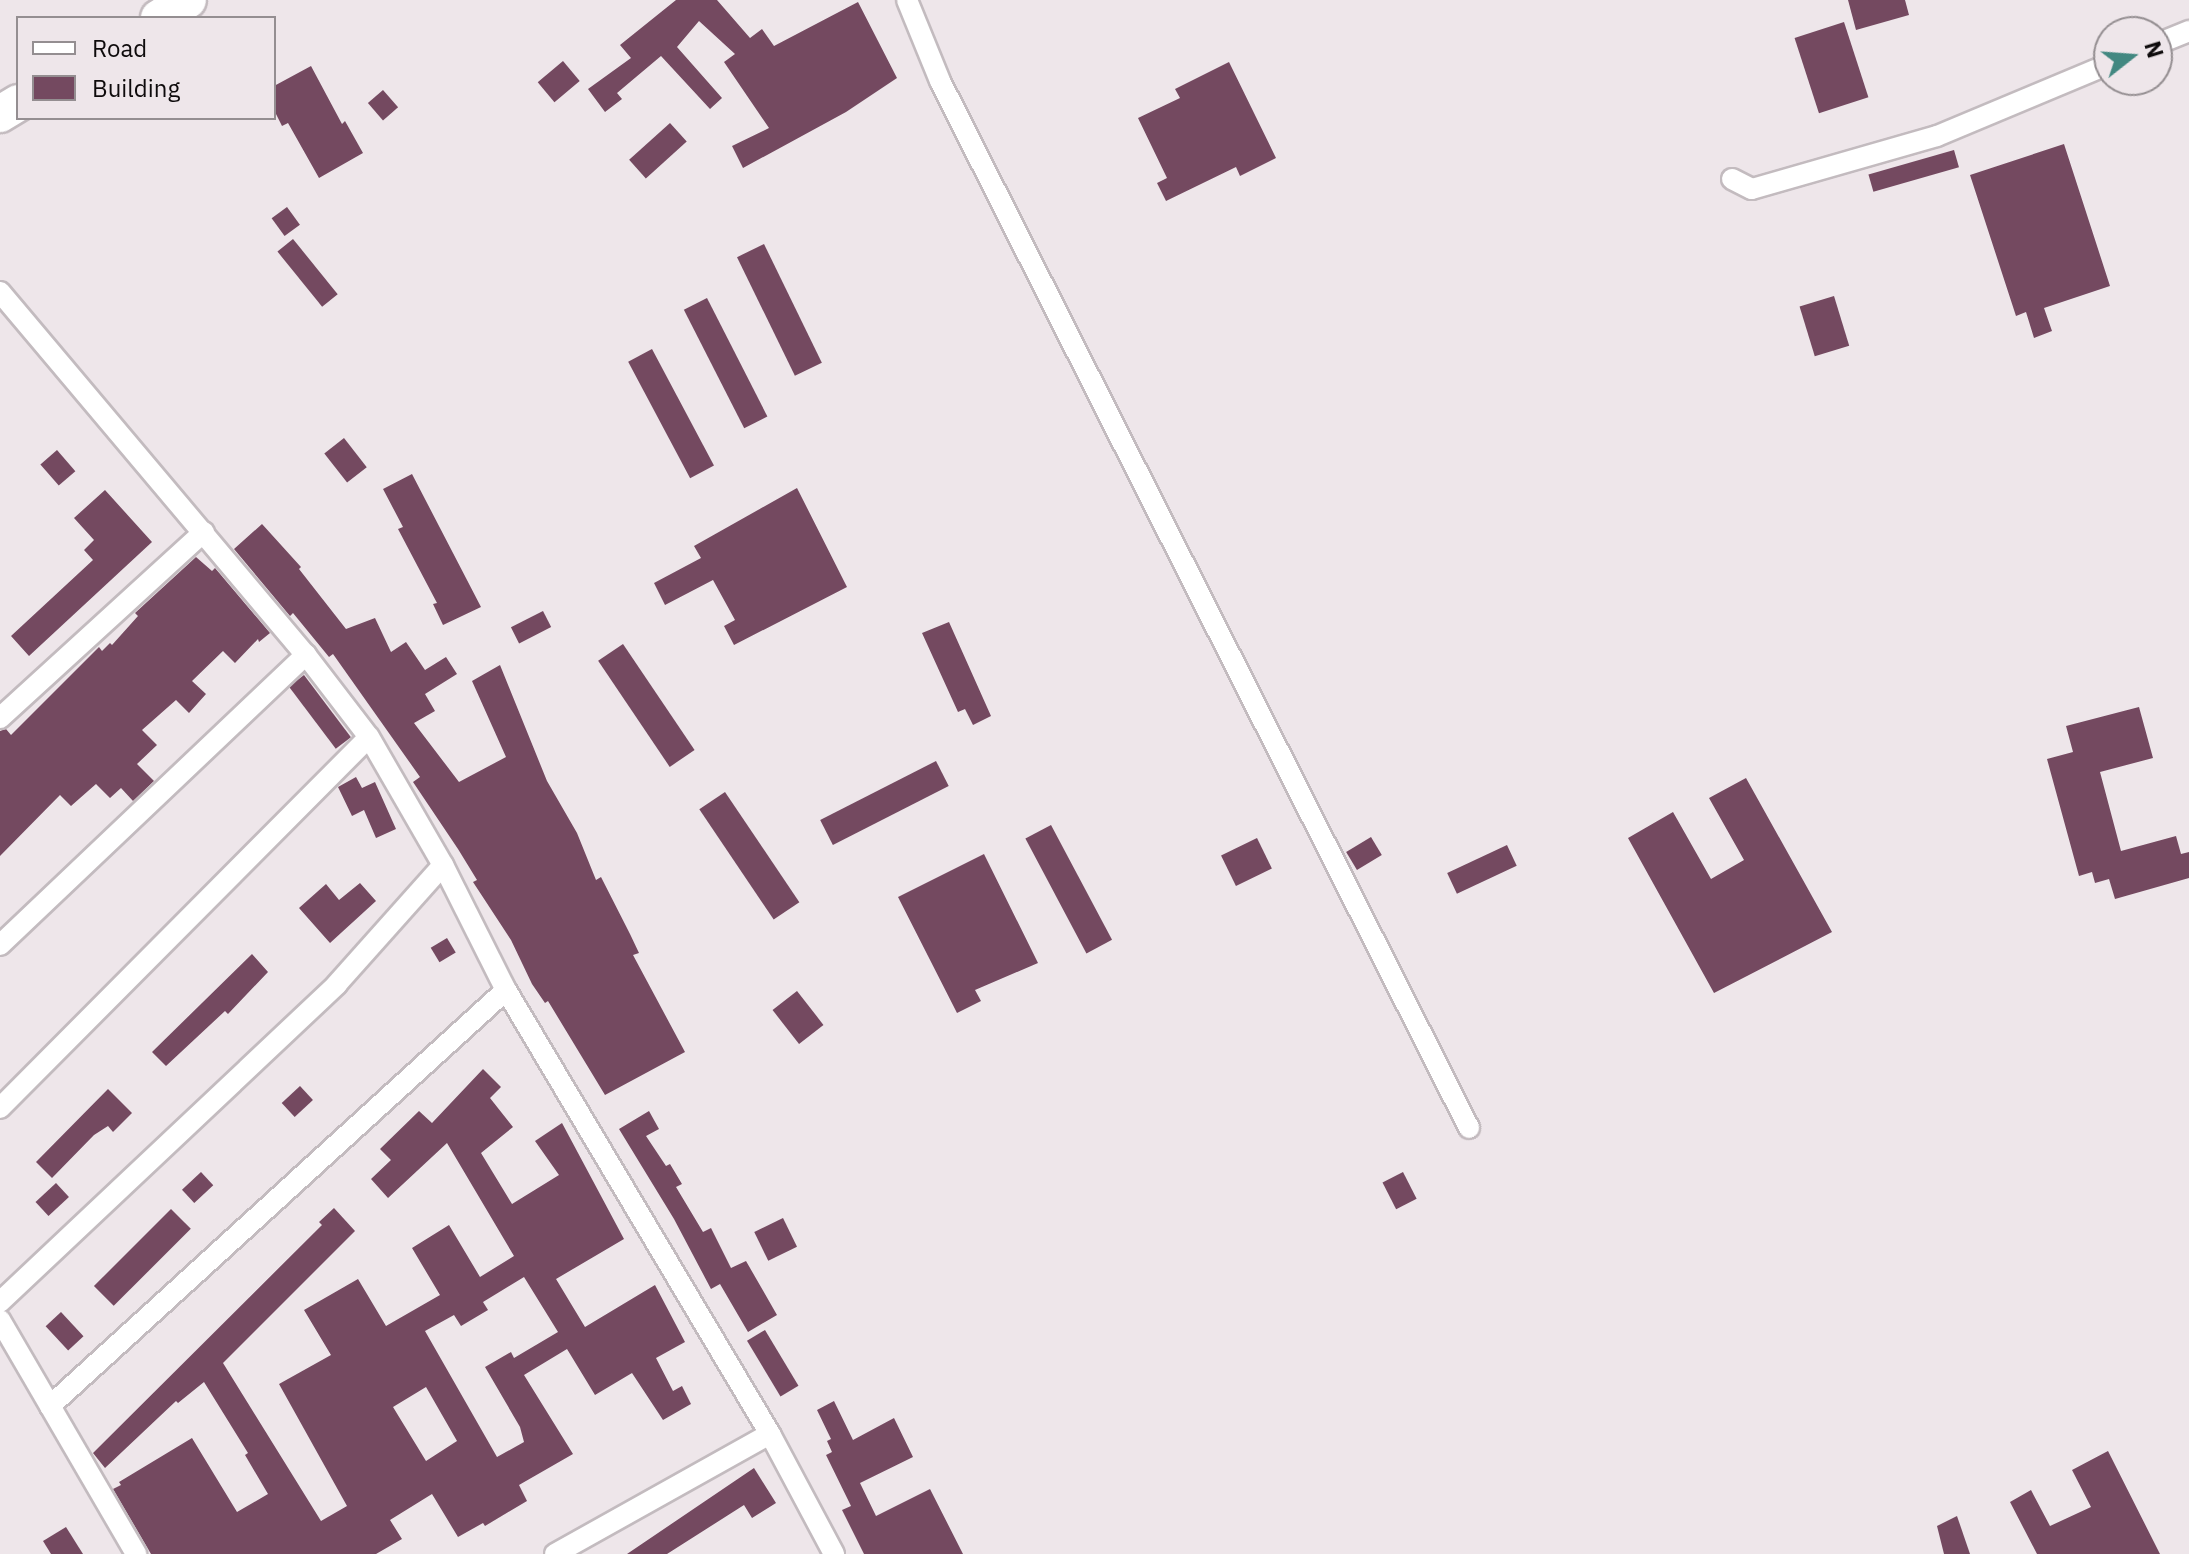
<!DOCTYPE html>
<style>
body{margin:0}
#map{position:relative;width:2189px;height:1554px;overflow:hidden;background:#eee6ea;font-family:"IBM Plex Sans",sans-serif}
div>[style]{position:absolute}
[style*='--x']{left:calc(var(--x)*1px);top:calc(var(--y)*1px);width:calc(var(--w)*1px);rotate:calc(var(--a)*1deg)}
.building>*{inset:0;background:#744960;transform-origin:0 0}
.roads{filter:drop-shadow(2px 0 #c3bbbf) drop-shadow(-2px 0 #c3bbbf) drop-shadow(0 2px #c3bbbf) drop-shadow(0 -2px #c3bbbf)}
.street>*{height:20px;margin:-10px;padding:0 10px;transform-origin:10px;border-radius:10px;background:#fff}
.highway>*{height:36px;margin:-18px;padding:0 18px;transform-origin:18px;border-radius:18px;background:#fff}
span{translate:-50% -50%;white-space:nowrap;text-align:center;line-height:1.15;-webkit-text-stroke:8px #eee6ea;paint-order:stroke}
.legend{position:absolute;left:16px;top:16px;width:260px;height:104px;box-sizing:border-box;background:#eee6ea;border:2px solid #948e91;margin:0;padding:10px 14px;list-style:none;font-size:24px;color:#0e0b0c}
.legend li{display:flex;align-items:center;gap:16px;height:40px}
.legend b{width:40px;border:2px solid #948e91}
.north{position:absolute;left:2093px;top:16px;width:80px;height:80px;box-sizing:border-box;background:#eee6ea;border:2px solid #948e91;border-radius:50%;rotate:73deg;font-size:22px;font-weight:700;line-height:32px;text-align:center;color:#0e0b0c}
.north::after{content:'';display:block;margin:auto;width:28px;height:36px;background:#428881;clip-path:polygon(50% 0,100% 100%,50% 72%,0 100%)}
</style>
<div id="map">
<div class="building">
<i style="clip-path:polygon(676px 0,717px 0,750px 38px,762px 29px,774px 46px,858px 2px,897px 78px,846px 112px,743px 168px,732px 146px,769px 128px,724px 62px,735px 54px,699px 21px,677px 47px,722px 98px,710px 109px,661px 56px,617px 93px,622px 99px,605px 112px,588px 89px,631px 58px,620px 45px)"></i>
<i style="clip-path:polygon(1848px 0,1905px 0,1909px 15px,1856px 30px)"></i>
<i style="left:1844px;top:22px;width:79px;height:52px;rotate:72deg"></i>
<i style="left:563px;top:61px;width:26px;height:33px;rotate:50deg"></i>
<i style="clip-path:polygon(1229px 62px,1276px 158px,1240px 176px,1236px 167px,1166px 201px,1157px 183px,1167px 178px,1138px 118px,1180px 98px,1175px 89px)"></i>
<i style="clip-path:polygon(311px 66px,342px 124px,345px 121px,363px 153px,319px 178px,288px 123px,282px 126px,274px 110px,274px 86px)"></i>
<i style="left:383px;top:90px;width:23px;height:20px;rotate:49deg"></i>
<i style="left:670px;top:123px;width:25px;height:55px;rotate:48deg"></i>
<i style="clip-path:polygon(2064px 144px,2110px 286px,2044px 308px,2052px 331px,2034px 338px,2026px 312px,2016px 316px,1970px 175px)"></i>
<i style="left:1954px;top:150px;width:18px;height:89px;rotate:74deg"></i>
<i style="left:287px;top:207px;width:22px;height:19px;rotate:54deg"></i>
<i style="left:293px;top:239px;width:71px;height:20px;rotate:51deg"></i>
<i style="left:764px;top:244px;width:132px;height:30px;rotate:64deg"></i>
<i style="left:1834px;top:296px;width:52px;height:36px;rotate:73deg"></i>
<i style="left:707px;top:298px;width:133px;height:26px;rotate:63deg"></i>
<i style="left:652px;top:349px;width:132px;height:27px;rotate:62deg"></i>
<i style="left:344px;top:438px;width:37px;height:25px;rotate:52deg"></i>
<i style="left:57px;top:450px;width:28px;height:22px;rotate:49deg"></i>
<i style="clip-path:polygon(412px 474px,481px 607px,443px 625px,433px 604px,437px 603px,398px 529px,403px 527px,383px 489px)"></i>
<i style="clip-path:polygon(797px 488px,847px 587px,734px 645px,724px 626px,735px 620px,713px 580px,665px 605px,654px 583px,701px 558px,694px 546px)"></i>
<i style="clip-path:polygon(105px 490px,152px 542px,29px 656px,11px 636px,93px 560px,84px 550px,94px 540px,74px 518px)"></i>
<i style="clip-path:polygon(262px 524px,301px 567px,299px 569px,346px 629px,375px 618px,391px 652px,406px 642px,425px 670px,446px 657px,457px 674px,425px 694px,435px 711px,414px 723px,459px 782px,506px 757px,472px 681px,500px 665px,547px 781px,577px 833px,596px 880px,601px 877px,630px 934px,639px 953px,633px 955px,685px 1052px,605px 1095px,548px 1001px,545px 1003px,532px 984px,511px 940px,473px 882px,477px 880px,458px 849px,413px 782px,420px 777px,333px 654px,329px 657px,293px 613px,290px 616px,234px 549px)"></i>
<i style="clip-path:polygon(196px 557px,212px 571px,215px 568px,270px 633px,259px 642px,258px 639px,235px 663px,223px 651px,192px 681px,206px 694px,189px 713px,176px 700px,142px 730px,157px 745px,137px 764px,154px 781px,133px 801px,121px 788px,110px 798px,96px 784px,71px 806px,60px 795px,0 856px,0 731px,6px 729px,11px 735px,99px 647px,102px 651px,110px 643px,112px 645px,138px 616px,135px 613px)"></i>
<i style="left:543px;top:611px;width:18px;height:36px;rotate:63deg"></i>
<i style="clip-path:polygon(949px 622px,991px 716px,973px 725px,965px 709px,958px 712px,922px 633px)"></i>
<i style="left:623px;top:644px;width:128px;height:30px;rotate:56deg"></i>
<i style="left:304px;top:675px;width:78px;height:19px;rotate:53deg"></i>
<i style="clip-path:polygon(2139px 707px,2153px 758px,2100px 772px,2121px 851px,2176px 836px,2181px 854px,2189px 852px,2189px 878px,2115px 899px,2109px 879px,2095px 883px,2092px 872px,2079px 876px,2047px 759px,2073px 752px,2066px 726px)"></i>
<i style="left:936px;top:761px;width:28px;height:130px;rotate:63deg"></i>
<i style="clip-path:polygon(356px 777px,362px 788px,375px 782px,396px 829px,376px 838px,364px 810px,352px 816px,338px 787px)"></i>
<i style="clip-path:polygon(1746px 778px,1832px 932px,1714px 993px,1628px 838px,1673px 812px,1711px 879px,1744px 860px,1709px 798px)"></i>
<i style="left:725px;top:792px;width:133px;height:31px;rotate:56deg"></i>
<i style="left:1051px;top:825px;width:130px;height:29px;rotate:62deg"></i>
<i style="left:1371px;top:837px;width:21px;height:29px;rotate:59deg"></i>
<i style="left:1257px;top:838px;width:34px;height:40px;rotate:64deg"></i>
<i style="left:1507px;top:845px;width:23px;height:66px;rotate:65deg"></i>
<i style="clip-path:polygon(984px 854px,1038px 963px,975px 990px,981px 1001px,957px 1013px,898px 897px)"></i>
<i style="clip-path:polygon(360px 883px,376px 901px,330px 943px,299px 908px,326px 884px,339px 900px)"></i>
<i style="left:447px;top:938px;width:17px;height:19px;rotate:59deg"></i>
<i style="clip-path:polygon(252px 954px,268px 972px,228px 1014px,225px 1011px,166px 1066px,152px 1052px)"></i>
<i style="left:797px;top:991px;width:43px;height:31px;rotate:52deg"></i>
<i style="clip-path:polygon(evenodd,483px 1069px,501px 1087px,490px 1098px,513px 1127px,481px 1153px,512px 1204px,559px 1175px,535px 1141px,562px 1123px,624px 1239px,556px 1279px,585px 1327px,655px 1285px,685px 1342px,656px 1358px,673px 1391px,682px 1386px,691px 1404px,663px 1420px,632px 1373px,595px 1395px,567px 1349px,524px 1375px,573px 1454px,519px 1485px,527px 1501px,485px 1526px,483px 1523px,458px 1537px,432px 1494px,390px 1520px,402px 1539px,376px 1554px,151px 1554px,113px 1489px,121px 1485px,119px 1482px,192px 1438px,237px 1512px,268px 1494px,245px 1455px,248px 1453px,204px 1382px,178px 1403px,176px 1401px,105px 1468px,93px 1453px,322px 1225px,319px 1222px,334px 1208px,355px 1231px,223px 1363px,321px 1521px,347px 1506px,279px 1384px,331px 1355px,304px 1310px,358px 1279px,386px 1326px,440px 1295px,412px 1248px,449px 1225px,480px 1277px,514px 1256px,447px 1143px,388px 1198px,371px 1179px,391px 1160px,380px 1149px,419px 1111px,432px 1123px,483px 1069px,524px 1277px,558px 1332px,514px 1358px,511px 1352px,485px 1367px,520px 1427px,524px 1442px,497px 1457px,425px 1331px,454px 1315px,461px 1326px,488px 1310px,483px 1302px,524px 1277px,483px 1069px,426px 1387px,457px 1441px,426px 1461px,393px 1407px,426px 1387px)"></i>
<i style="left:300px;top:1086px;width:19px;height:25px;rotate:47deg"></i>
<i style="clip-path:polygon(108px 1089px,132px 1113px,113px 1132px,108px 1126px,94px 1135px,52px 1178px,36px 1162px)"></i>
<i style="clip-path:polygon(649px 1111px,659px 1129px,646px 1136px,666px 1166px,670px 1164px,682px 1184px,676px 1187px,703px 1232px,711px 1228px,731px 1268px,746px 1261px,777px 1315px,748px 1332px,720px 1284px,711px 1289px,674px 1219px,619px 1129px)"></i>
<i style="left:201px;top:1172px;width:18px;height:26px;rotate:47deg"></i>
<i style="left:1403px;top:1172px;width:30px;height:23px;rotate:63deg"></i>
<i style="left:56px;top:1183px;width:19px;height:28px;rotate:47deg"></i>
<i style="left:171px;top:1209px;width:28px;height:109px;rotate:45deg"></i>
<i style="left:783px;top:1218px;width:32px;height:32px;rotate:64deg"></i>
<i style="left:61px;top:1312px;width:33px;height:21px;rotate:47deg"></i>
<i style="left:765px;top:1330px;width:65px;height:21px;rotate:59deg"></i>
<i style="clip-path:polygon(834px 1401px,853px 1440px,894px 1418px,913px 1457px,860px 1483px,876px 1516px,930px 1489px,963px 1554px,864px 1554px,842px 1510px,851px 1506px,826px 1455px,832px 1452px,827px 1441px,831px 1439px,817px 1410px)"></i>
<i style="clip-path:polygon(2108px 1451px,2160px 1554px,2037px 1554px,2010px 1502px,2031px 1490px,2050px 1526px,2091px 1507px,2072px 1470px)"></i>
<i style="clip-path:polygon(754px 1468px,776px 1503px,752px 1518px,744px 1505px,667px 1554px,627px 1554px)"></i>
<i style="clip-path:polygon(1957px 1516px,1970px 1554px,1944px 1554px,1937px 1526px)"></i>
<i style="clip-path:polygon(66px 1527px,83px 1554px,51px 1554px,43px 1541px)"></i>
</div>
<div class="roads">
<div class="street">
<i style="--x:907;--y:0;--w:87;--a:67.8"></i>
<i style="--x:940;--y:81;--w:1173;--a:63.19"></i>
<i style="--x:2157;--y:44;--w:35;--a:-22"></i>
<i style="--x:1732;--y:179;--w:22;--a:27"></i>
<i style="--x:1752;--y:189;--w:192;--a:-16"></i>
<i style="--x:1937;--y:136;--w:186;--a:-22.7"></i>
<i style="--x:0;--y:292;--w:475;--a:49.9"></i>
<i style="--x:306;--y:655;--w:103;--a:52.5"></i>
<i style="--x:369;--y:737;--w:148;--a:60"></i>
<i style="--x:443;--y:865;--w:140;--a:63.3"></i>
<i style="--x:506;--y:990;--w:517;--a:59.26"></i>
<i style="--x:770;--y:1434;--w:136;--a:61.9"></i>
<i style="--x:0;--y:718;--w:276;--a:-42.4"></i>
<i style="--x:0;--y:945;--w:422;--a:-43.5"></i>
<i style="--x:0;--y:1108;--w:523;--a:-45.15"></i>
<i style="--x:0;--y:1302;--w:463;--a:-43.3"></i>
<i style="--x:337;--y:984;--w:159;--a:-48.3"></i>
<i style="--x:0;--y:1320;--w:271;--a:59.8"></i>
<i style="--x:50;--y:1406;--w:617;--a:-42.37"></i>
<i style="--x:555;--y:1554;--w:246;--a:-29.2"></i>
</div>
<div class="highway">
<i style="--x:159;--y:18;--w:34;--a:-32"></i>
<i style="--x:0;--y:114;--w:21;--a:-31"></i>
</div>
</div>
<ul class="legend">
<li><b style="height:10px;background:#fff"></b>Road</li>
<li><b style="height:22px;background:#744960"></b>Building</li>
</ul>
<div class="north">N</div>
</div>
